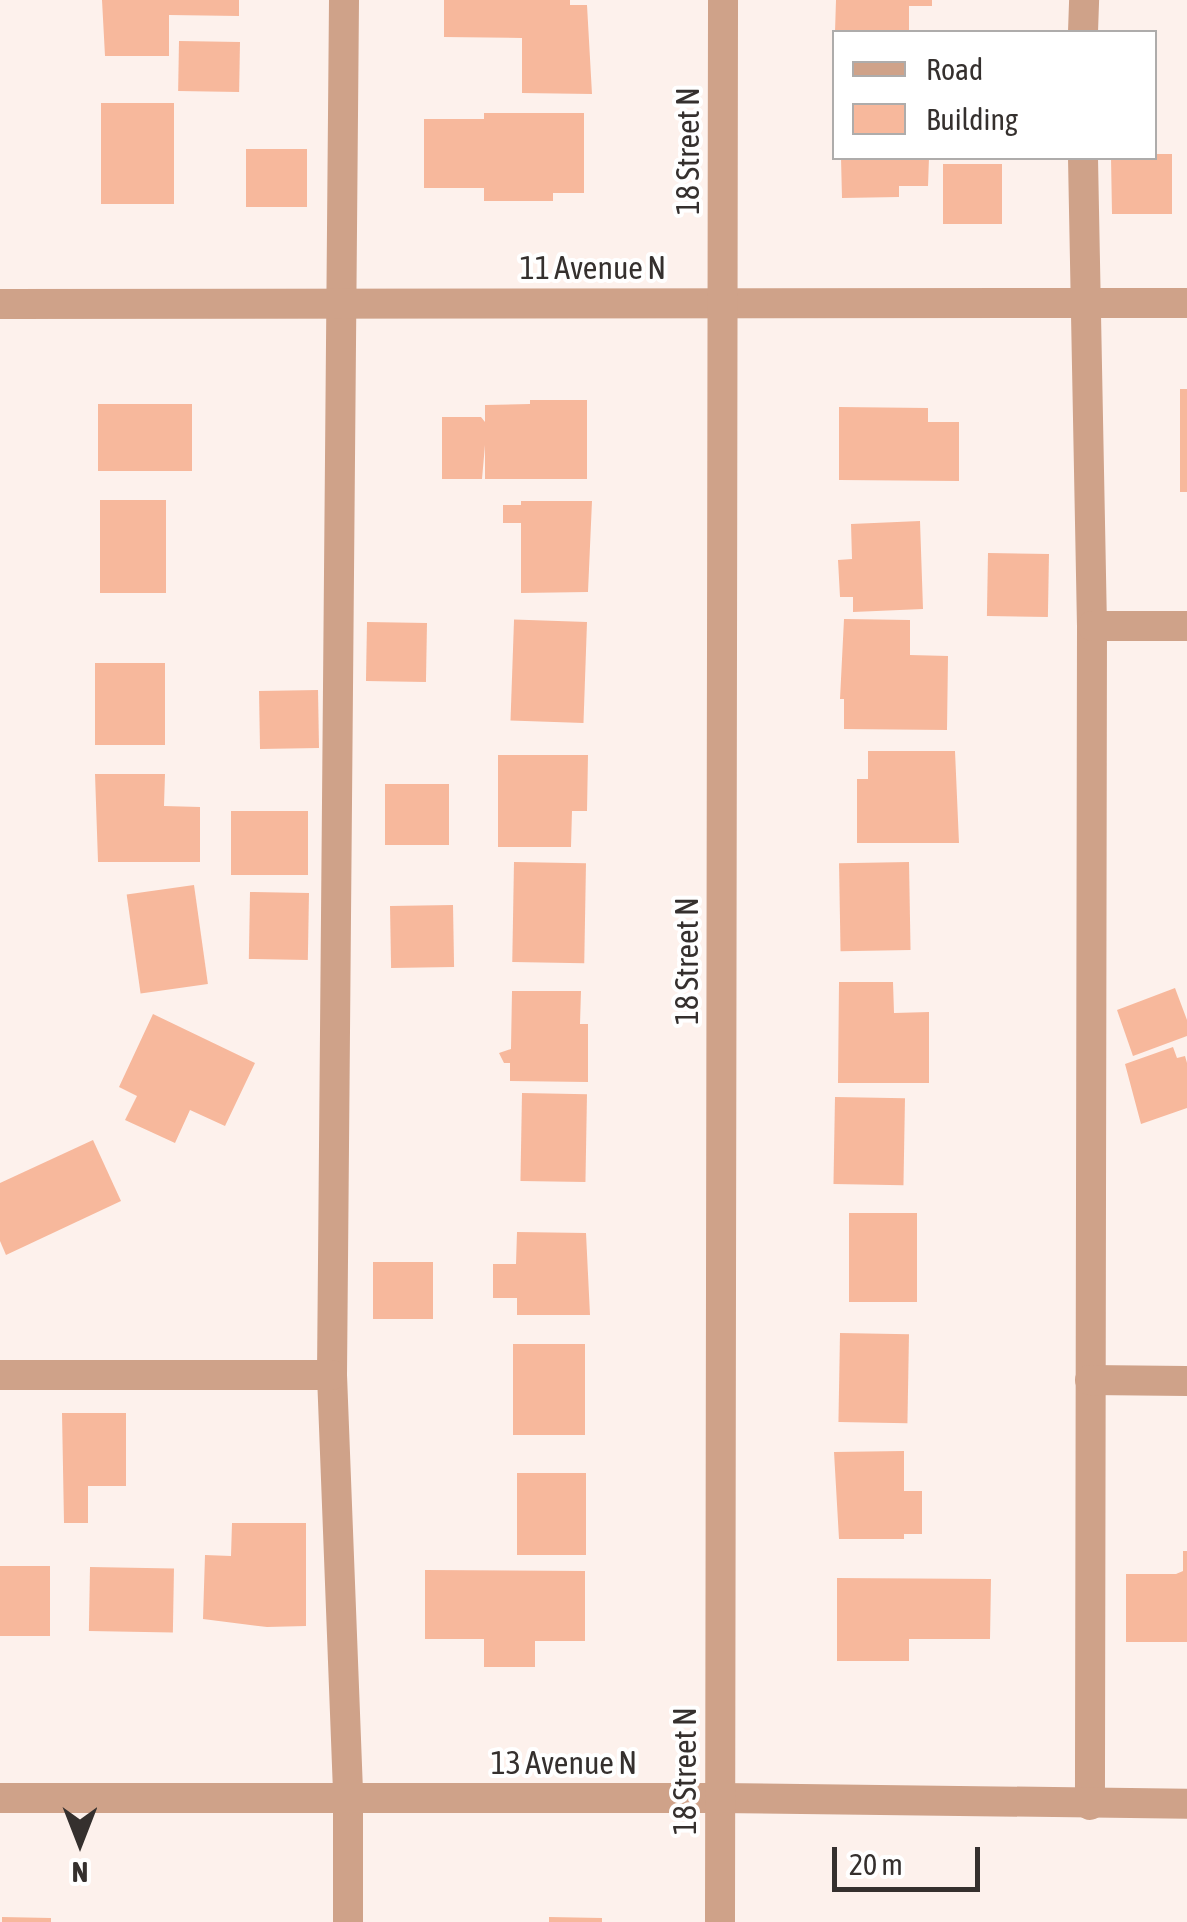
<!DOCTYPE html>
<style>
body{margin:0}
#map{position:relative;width:1187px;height:1922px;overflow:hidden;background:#fdf1ec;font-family:"Asap Condensed",sans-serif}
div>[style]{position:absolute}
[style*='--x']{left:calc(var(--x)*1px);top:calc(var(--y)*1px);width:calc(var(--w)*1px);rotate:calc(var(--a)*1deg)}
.building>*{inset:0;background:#f7b89c;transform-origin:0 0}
.minor>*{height:30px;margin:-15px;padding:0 15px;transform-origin:15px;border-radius:15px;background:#cfa289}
span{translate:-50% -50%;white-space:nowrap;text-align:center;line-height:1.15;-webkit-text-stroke:8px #fff;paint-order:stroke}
.street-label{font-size:32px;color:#35302e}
.legend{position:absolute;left:832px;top:30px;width:325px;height:130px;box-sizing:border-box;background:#fff;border:2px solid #aeacab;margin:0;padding:12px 18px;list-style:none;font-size:30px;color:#35302e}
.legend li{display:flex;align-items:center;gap:20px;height:50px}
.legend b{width:50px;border:2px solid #aeacab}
.north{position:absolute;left:30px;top:1792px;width:100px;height:100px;-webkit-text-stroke:8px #fff;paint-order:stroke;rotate:180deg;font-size:28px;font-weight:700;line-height:40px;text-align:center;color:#35302e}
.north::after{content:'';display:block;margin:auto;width:35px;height:45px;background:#35302e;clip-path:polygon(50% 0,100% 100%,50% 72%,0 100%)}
.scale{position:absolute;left:832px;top:1847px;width:148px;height:45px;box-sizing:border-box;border:5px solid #35302e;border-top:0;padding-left:12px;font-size:30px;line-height:35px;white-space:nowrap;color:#35302e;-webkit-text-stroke:8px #fff;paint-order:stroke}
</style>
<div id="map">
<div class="building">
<i style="clip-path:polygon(102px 0,239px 0,239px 16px,169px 15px,169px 56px,105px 56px)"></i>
<i style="clip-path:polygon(444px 0,570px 0,570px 5px,587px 5px,592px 94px,522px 93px,522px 38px,444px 37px)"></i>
<i style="clip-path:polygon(836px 0,932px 0,932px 6px,909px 6px,909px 32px,835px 32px)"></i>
<i style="left:179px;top:41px;width:61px;height:50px;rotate:1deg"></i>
<i style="left:101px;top:103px;width:73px;height:101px"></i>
<i style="clip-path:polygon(484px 113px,584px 113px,584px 193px,553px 193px,553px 201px,484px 201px,484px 188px,424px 188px,424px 119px,484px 119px)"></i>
<i style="left:246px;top:149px;width:61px;height:58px"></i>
<i style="clip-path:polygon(1154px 154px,1172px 154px,1172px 214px,1112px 214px,1111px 158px,1154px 158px)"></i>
<i style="clip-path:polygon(841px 158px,929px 158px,928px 186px,899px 186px,899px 197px,842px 198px)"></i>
<i style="left:943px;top:164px;width:59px;height:60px"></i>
<i style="left:1180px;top:389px;width:7px;height:103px"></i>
<i style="clip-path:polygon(530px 400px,587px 400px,587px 479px,485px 479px,485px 445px,482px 479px,442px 479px,442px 417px,481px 417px,485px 422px,485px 405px,530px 404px)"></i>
<i style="left:192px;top:404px;width:67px;height:94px;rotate:90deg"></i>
<i style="clip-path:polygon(839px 407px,928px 408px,928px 422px,959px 422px,959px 481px,839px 480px)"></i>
<i style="left:100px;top:500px;width:66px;height:93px"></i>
<i style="clip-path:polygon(521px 501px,592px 501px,588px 592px,521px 593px,521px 523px,503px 523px,503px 505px,521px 505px)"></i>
<i style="clip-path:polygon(920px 521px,923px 609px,853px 612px,853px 597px,840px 597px,838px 560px,852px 559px,851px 524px)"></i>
<i style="left:988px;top:553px;width:61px;height:63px;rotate:1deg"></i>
<i style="clip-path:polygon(844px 619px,910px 620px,910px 655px,948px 656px,947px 730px,844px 729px,844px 699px,840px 699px)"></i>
<i style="left:367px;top:622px;width:60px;height:59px;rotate:1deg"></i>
<i style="left:587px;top:622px;width:101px;height:73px;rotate:92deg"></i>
<i style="left:95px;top:663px;width:70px;height:82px"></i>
<i style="left:318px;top:690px;width:58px;height:59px;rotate:89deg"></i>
<i style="clip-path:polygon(868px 751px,955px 751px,959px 843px,857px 843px,857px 779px,868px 779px)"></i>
<i style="clip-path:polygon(498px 755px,588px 755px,587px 811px,572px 811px,571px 847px,498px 847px)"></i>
<i style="clip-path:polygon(95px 774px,165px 774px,164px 806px,200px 807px,200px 862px,98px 862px)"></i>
<i style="left:385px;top:784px;width:64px;height:61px"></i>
<i style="left:231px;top:811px;width:77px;height:64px"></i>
<i style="left:514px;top:862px;width:72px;height:100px;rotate:1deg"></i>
<i style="left:909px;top:862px;width:88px;height:70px;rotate:89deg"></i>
<i style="left:194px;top:885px;width:100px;height:68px;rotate:82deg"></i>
<i style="left:250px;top:892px;width:59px;height:67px;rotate:1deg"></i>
<i style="left:453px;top:905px;width:62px;height:63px;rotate:89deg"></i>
<i style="clip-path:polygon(839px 982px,893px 982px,894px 1013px,929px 1012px,929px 1083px,838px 1083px)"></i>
<i style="clip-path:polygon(1175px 988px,1187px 1020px,1187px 1036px,1133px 1056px,1117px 1010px)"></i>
<i style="clip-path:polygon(512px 991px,581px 991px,580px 1024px,588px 1024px,588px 1082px,510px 1081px,510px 1063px,504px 1063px,499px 1053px,511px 1049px)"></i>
<i style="clip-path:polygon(153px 1014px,255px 1063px,225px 1126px,190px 1110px,175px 1143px,125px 1120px,137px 1096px,119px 1087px)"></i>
<i style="clip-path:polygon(1173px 1047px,1177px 1058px,1185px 1056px,1187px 1063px,1187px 1108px,1141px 1124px,1125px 1064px)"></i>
<i style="left:522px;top:1093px;width:65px;height:88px;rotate:1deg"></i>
<i style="left:835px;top:1097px;width:70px;height:87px;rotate:1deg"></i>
<i style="clip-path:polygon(93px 1140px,121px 1201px,6px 1255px,0 1241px,0 1183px)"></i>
<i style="left:849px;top:1213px;width:68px;height:89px"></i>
<i style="clip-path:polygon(517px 1232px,586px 1233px,590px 1315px,517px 1315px,517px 1298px,493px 1298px,493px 1264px,516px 1264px)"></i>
<i style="left:373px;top:1262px;width:60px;height:57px"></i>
<i style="left:840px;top:1333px;width:69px;height:89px;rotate:1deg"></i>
<i style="left:513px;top:1344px;width:72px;height:91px"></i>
<i style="clip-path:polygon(62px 1413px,126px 1413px,126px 1486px,88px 1486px,88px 1523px,64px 1523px)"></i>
<i style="clip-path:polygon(904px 1451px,904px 1491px,922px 1491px,922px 1534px,904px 1534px,904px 1539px,839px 1539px,834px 1452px)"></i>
<i style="left:517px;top:1473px;width:69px;height:82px"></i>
<i style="clip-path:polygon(232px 1523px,306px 1523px,306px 1626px,267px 1627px,203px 1619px,205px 1555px,231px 1556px)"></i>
<i style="clip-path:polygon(1183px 1551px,1187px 1551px,1187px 1642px,1126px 1642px,1126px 1574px,1176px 1574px,1183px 1571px)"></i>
<i style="left:0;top:1566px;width:50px;height:70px"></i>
<i style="left:90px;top:1567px;width:84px;height:64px;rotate:1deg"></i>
<i style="clip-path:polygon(425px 1570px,585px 1571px,585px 1641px,535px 1641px,535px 1667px,484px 1667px,484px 1639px,425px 1639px)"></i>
<i style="clip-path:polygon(837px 1578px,991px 1579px,990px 1639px,909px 1639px,909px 1661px,837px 1661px)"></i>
<i style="clip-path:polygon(2px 1917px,51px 1918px,51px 1922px,2px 1922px)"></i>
<i style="clip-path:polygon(549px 1917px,602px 1918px,602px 1922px,549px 1922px)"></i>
</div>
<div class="minor">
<i style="--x:344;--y:0;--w:1375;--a:90.5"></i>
<i style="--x:332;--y:1375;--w:423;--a:87.8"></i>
<i style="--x:348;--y:1798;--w:124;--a:90"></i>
<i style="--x:1083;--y:32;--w:32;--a:-88"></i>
<i style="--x:1083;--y:158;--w:468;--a:88.9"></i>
<i style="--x:1092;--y:626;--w:1179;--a:90.1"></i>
<i style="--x:0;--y:304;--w:1187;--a:-0.05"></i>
<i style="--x:1092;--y:626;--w:95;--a:0"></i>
<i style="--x:0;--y:1375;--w:332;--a:0"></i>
<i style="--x:1090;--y:1380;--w:97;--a:0.6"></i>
<i style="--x:0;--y:1798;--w:720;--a:0"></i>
<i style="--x:720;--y:1798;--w:467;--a:0.7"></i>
<i style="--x:720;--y:1922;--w:1922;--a:-89.91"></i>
</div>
<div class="street-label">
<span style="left:688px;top:151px;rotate:-90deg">18 Street N</span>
<span style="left:593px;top:268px">11 Avenue N</span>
<span style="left:687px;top:961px;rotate:-90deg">18 Street N</span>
<span style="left:564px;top:1763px">13 Avenue N</span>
<span style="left:685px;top:1771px;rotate:-90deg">18 Street N</span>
</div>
<ul class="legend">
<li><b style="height:12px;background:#cfa289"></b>Road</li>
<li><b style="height:28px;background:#f7b89c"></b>Building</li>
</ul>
<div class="north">N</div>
<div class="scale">20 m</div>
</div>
